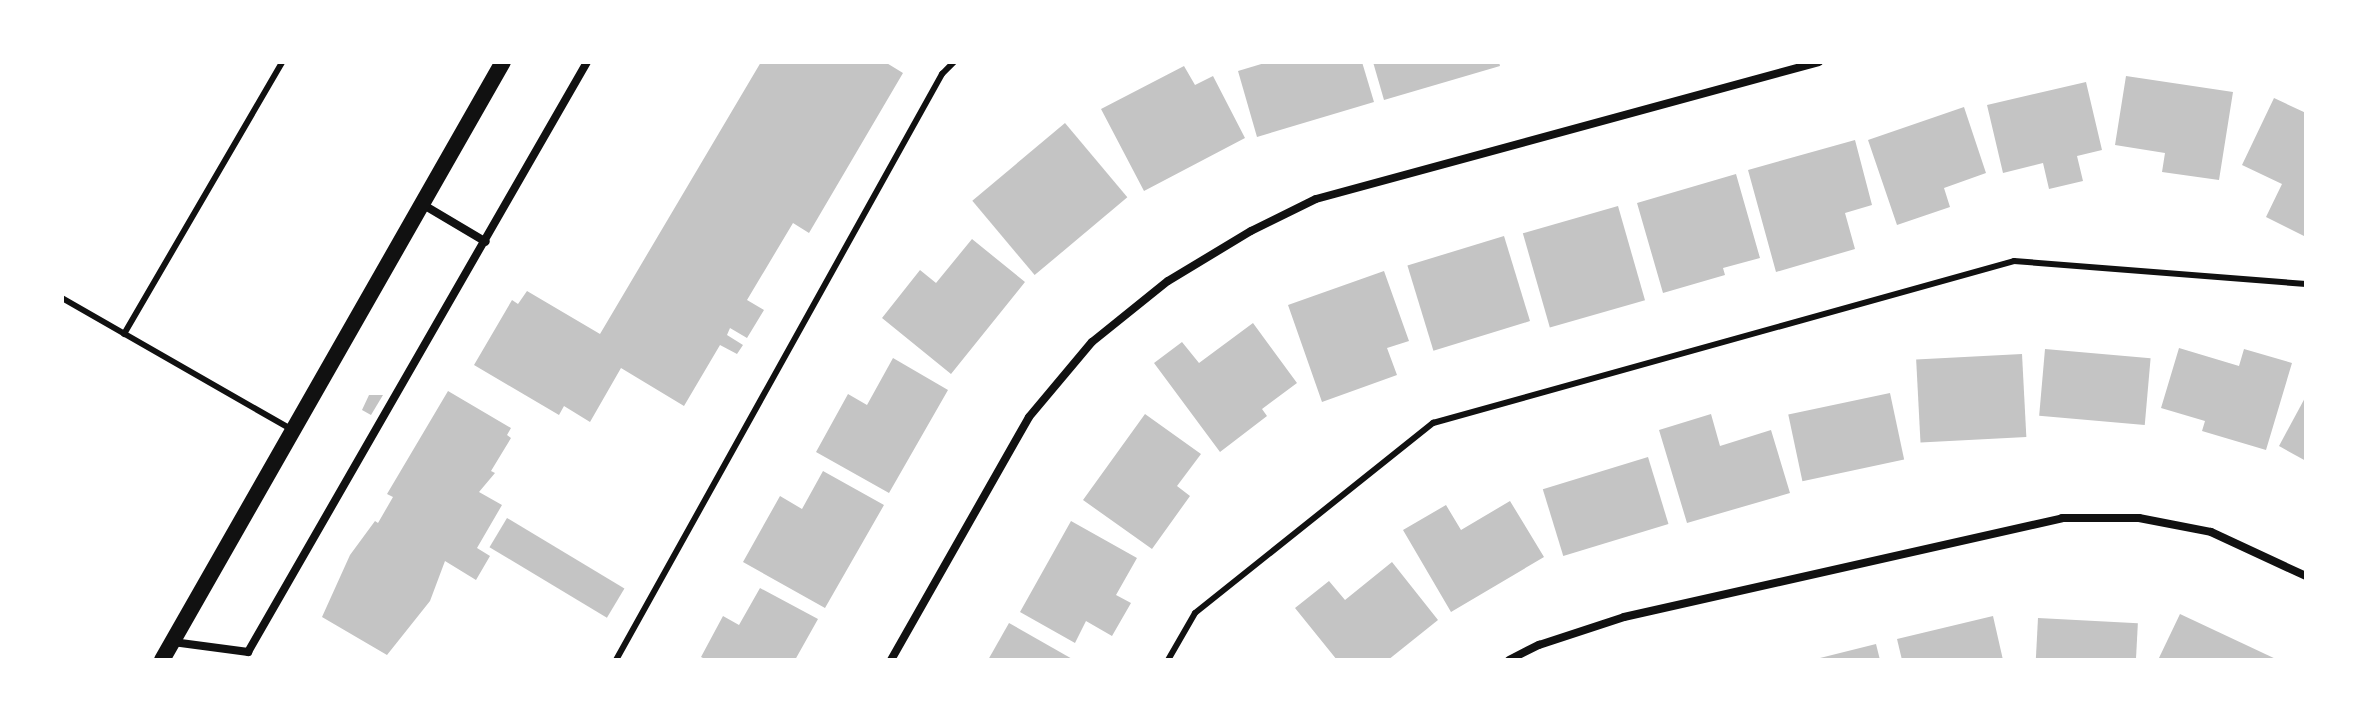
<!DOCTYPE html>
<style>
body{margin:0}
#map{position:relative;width:2368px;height:722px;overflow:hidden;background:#fff;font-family:"Noto Sans",sans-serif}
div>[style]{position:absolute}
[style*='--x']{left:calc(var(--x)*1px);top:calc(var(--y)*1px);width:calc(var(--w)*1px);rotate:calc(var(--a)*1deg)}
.building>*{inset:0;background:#c4c4c4;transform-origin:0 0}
.service>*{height:6px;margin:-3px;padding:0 3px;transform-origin:3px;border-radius:3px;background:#111}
.minor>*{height:8px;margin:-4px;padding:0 4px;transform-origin:4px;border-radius:4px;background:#111}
.secondary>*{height:16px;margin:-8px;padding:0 8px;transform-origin:8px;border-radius:8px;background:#111}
span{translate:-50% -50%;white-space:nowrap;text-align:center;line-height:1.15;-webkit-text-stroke:6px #fff;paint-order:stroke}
.frame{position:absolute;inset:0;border:64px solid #fff;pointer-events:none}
</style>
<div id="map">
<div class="building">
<i style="clip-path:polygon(761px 62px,885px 62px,903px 73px,809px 233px,793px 223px,747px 300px,764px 310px,747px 338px,730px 328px,727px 335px,743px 345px,737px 354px,720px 345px,684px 406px,621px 368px,590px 422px,564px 406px,559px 415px,474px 365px,512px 300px,518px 304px,527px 291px,600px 334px)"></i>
<i style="clip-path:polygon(1268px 62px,1362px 62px,1374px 102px,1257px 137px,1238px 71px)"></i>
<i style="clip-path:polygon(1373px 62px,1499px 62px,1500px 66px,1384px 100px)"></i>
<i style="clip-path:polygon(1184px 66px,1195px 85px,1213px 76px,1245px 138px,1144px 191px,1101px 109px)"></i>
<i style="clip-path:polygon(2126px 76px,2233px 92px,2219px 180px,2162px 172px,2165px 153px,2115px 145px)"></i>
<i style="clip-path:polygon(2086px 82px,2102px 150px,2077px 156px,2083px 181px,2049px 189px,2043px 163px,2003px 173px,1987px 105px)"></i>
<i style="clip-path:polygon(2274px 98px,2306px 113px,2306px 237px,2266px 217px,2282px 184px,2242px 165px)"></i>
<i style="clip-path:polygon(1964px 107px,1986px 173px,1944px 188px,1950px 207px,1897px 225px,1868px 140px)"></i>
<i style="left:1065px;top:123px;width:97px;height:121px;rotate:50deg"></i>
<i style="clip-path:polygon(1855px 140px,1872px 205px,1845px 213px,1855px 249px,1776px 272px,1748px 170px)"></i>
<i style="clip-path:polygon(1736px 174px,1760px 258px,1723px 268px,1725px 275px,1663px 293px,1637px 203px)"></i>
<i style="left:1618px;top:206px;width:98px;height:99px;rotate:74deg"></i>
<i style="left:1504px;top:236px;width:89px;height:101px;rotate:73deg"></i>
<i style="clip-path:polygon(972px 239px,1025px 282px,951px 374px,882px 318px,920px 270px,936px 283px)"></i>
<i style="clip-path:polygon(1384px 271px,1409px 341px,1387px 348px,1397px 375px,1322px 402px,1288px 305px)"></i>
<i style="clip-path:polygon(1253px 323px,1297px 383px,1262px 409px,1267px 416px,1220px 452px,1154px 363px,1182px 342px,1199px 363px)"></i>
<i style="clip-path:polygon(2179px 348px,2239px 366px,2244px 349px,2292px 363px,2266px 450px,2202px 431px,2205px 421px,2161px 408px)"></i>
<i style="left:2045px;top:349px;width:106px;height:67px;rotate:5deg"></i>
<i style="left:2022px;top:354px;width:83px;height:106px;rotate:87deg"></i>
<i style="clip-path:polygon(893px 358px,948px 390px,889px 493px,816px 452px,848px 394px,867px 405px)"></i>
<i style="clip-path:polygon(448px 391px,511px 428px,507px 435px,511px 438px,491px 471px,495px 473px,479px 492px,502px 505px,477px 548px,490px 556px,476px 580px,445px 561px,430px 601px,387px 655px,322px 617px,350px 555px,375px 521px,378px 523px,393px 497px,387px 494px)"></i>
<i style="left:1890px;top:393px;width:68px;height:104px;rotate:78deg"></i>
<i style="clip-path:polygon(369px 395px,383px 395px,371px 415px,362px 410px)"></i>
<i style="clip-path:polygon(2306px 396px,2306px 461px,2279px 446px)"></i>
<i style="clip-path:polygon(1145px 414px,1201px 454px,1177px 486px,1190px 496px,1152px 549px,1083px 500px)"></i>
<i style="clip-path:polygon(1711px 414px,1720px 446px,1771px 430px,1790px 493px,1687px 523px,1659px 430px)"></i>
<i style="left:1648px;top:457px;width:70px;height:110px;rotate:73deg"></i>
<i style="clip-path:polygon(823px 471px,884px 505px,825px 608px,743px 562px,780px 496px,802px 509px)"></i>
<i style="clip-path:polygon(1510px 501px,1544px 557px,1451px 612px,1403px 530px,1446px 505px,1461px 530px)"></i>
<i style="left:507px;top:518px;width:137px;height:34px;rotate:31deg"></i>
<i style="clip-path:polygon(1071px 521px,1137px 558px,1116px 595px,1131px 603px,1112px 636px,1086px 621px,1075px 643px,1020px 612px)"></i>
<i style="clip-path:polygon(1392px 562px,1438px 620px,1388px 660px,1337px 660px,1295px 608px,1329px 581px,1345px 600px)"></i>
<i style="clip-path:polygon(760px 588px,818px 619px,795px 660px,707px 660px,701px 657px,723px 616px,739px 625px)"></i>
<i style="clip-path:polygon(2180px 614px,2278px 660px,2158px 660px)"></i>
<i style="clip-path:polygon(1993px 616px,2003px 660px,1902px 660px,1897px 639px)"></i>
<i style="left:2038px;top:618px;width:100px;height:42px;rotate:3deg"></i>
<i style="clip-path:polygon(1009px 623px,1074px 660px,988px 660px)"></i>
<i style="clip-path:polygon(1876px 644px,1880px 660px,1817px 660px,1816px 659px)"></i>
</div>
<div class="service">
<i style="--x:62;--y:298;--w:264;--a:29.8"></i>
<i style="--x:124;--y:334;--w:315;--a:-59.8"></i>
<i style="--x:616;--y:660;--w:671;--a:-60.91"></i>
<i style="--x:942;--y:74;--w:17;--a:-45"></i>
<i style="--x:1168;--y:660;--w:54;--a:-60.1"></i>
<i style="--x:1195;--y:613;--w:305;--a:-38.6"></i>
<i style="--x:1433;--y:423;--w:603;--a:-15.58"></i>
<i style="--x:2014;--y:261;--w:293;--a:4.5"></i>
</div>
<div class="minor">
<i style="--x:422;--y:204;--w:74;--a:30.7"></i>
<i style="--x:173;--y:642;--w:76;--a:7.6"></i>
<i style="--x:248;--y:652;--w:680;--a:-60.12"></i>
<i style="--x:891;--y:660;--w:279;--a:-60.4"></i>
<i style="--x:1029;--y:417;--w:98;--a:-50"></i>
<i style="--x:1092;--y:342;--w:97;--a:-38.8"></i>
<i style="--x:1168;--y:281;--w:97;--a:-31.1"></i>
<i style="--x:1251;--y:231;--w:72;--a:-26.2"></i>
<i style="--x:1316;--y:199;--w:521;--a:-15.24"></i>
<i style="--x:1509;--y:660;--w:34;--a:-27"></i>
<i style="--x:1539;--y:645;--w:89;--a:-18.2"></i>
<i style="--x:1624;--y:617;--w:449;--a:-12.7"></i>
<i style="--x:2062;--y:518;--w:77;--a:0"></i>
<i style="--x:2139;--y:518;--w:73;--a:11"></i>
<i style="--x:2211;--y:532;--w:105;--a:24.9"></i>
</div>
<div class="secondary">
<i style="--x:162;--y:660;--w:688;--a:-60.31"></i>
</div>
<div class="frame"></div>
</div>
